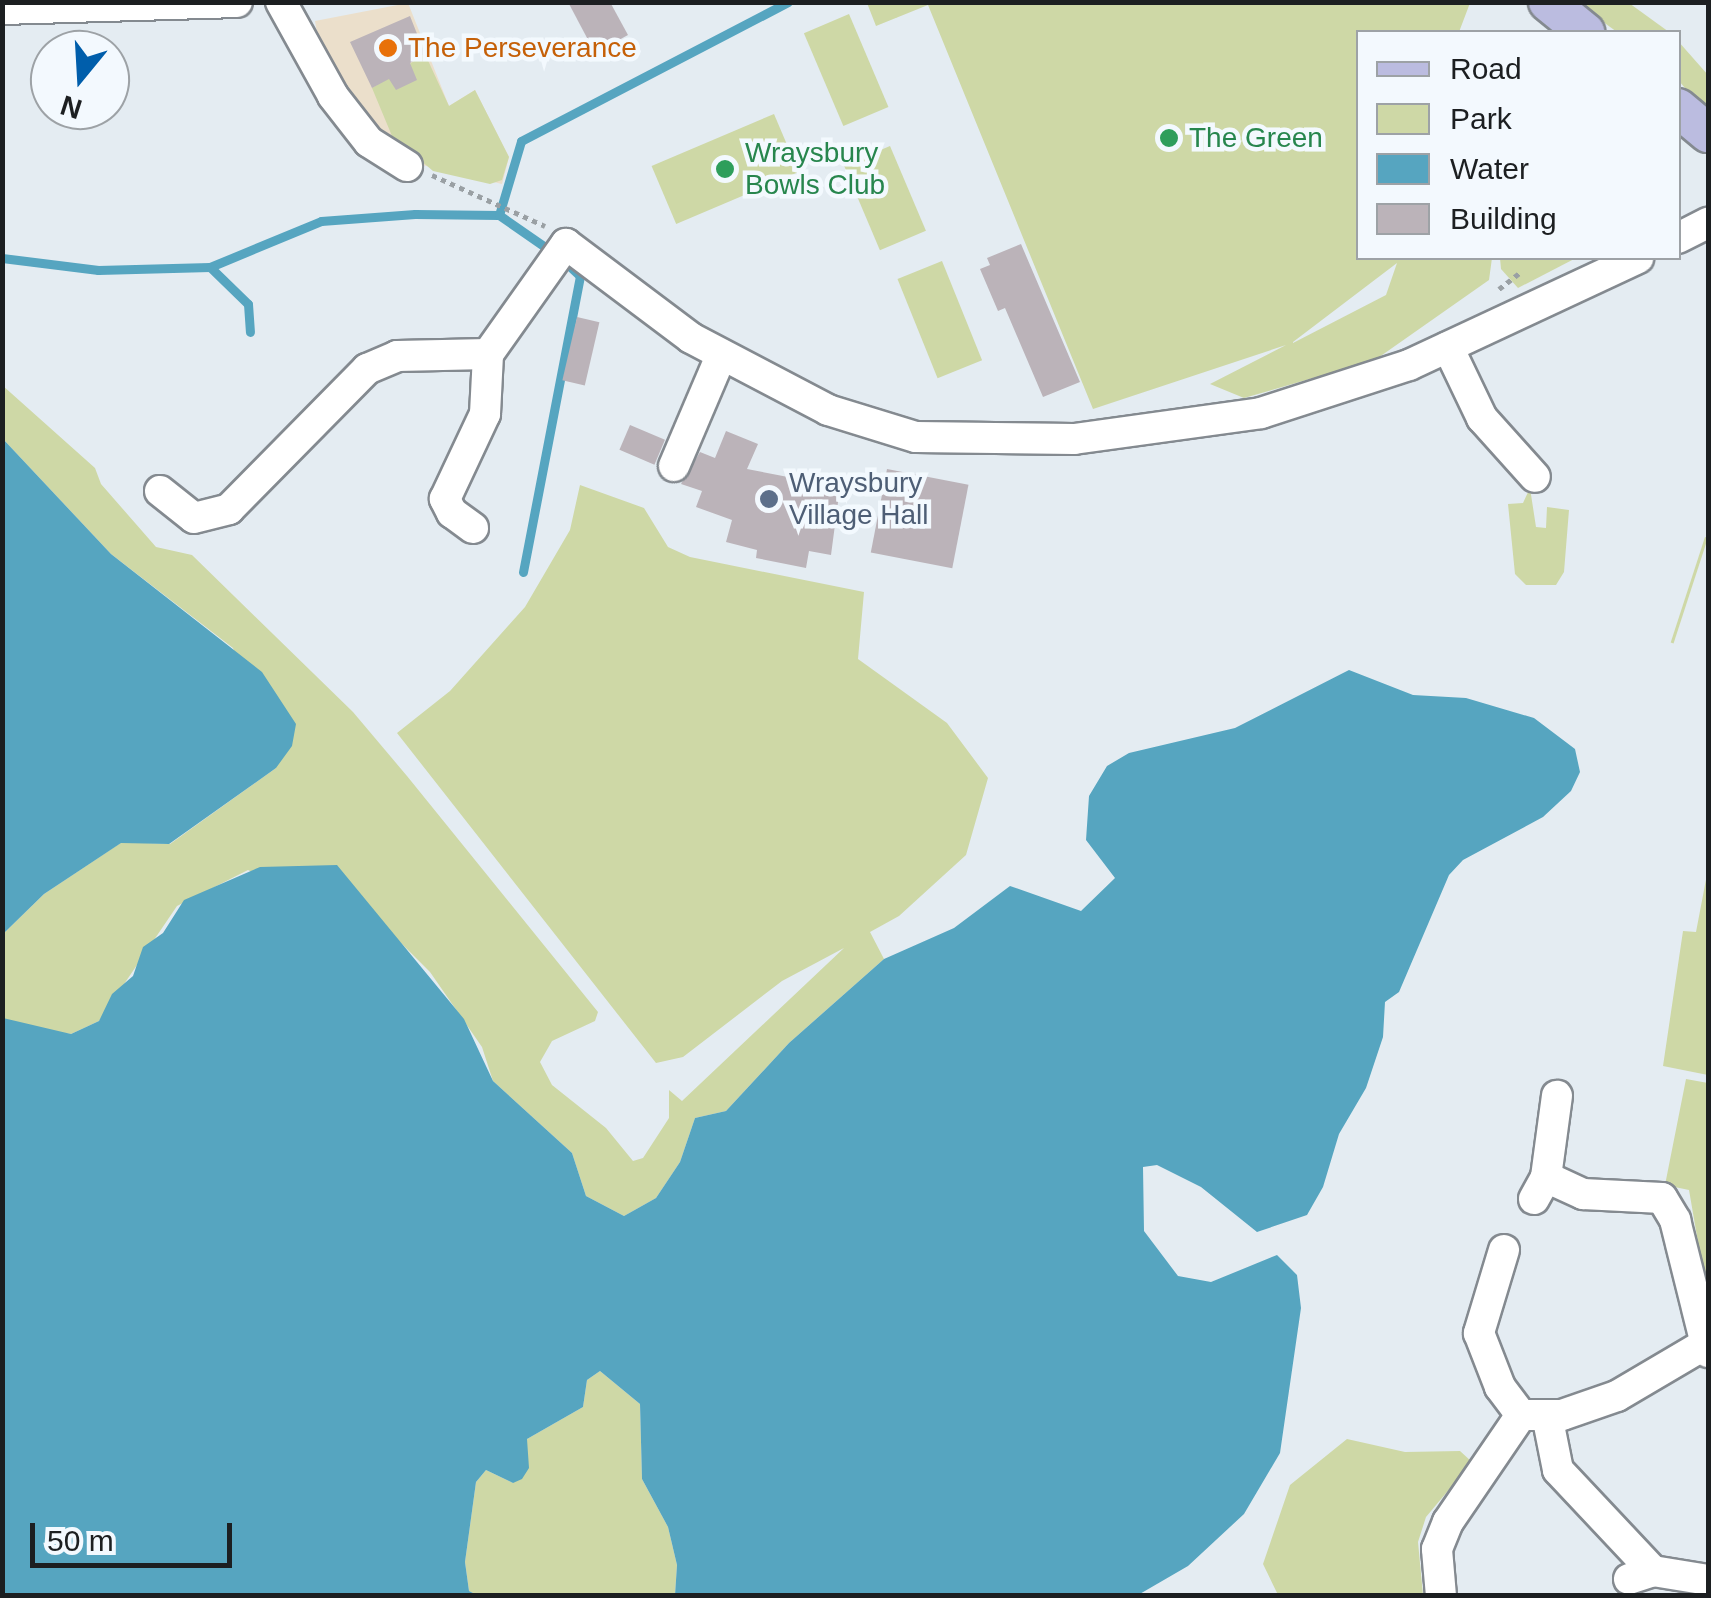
<!DOCTYPE html>
<style>
body{margin:0}
#map{position:relative;width:1711px;height:1598px;overflow:hidden;background:#e4ecf2;font-family:Arial,sans-serif}
div>[style]{position:absolute}
[style*='--x']{left:calc(var(--x)*1px);top:calc(var(--y)*1px);width:calc(var(--w)*1px);rotate:calc(var(--a)*1deg)}
.commercial>*{inset:0;background:#ebdfcb}
.green>*{inset:0;background:#ced8a6;transform-origin:0 0}
.water>*{inset:0;background:#56a5c0}
.stream>*{height:9px;margin:-4.5px;padding:0 4.5px;transform-origin:4.5px;border-radius:4.5px;background:#56a5c0}
.building>*{inset:0;background:#bbb3b9;transform-origin:0 0}
.path>*{height:5px;margin-top:-2.5px;transform-origin:0;background:repeating-linear-gradient(90deg,#9aa0a4 0 5px,transparent 0 10px)}
.roads{filter:drop-shadow(2px 0 #848a90) drop-shadow(-2px 0 #848a90) drop-shadow(0 2px #848a90) drop-shadow(0 -2px #848a90)}
.minor>*{height:30px;margin:-15px;padding:0 15px;transform-origin:15px;border-radius:15px;background:#fff}
.major>*{height:38px;margin:-19px;padding:0 19px;transform-origin:19px;border-radius:19px;background:#bbbce0}
.dots>*{width:28px;height:28px;translate:-50% -50%;box-sizing:border-box;border:5px solid #f3f9fe;border-radius:50%}
span{translate:-50% -50%;white-space:nowrap;text-align:center;line-height:1.15;-webkit-text-stroke:9px #f3f9fe;paint-order:stroke}
.food-label{font-size:28px;color:#c56008}
.left{translate:0 -50%;text-align:left}
.leisure-label{font-size:28px;color:#27864d}
.service-label{font-size:28px;color:#4e5e75}
.frame{position:absolute;inset:0;border:5px solid #1c1f21;pointer-events:none}
.legend{position:absolute;left:1356px;top:30px;width:325px;height:230px;box-sizing:border-box;background:#f3f9fe;border:2px solid #9da2a6;margin:0;padding:12px 18px;list-style:none;font-size:30px;color:#1c1f21}
.legend li{display:flex;align-items:center;gap:20px;height:50px}
.legend b{width:50px;border:2px solid #9da2a6}
.north{position:absolute;left:30px;top:30px;width:100px;height:100px;box-sizing:border-box;background:#f3f9fe;border:2px solid #9da2a6;border-radius:50%;rotate:198deg;font-size:28px;font-weight:700;line-height:40px;text-align:center;color:#1c1f21}
.north::after{content:'';display:block;margin:auto;width:35px;height:45px;background:#005eab;clip-path:polygon(50% 0,100% 100%,50% 72%,0 100%)}
.scale{position:absolute;left:30px;top:1523px;width:202px;height:45px;box-sizing:border-box;border:5px solid #1c1f21;border-top:0;padding-left:12px;font-size:30px;line-height:35px;white-space:nowrap;color:#1c1f21;-webkit-text-stroke:8px #f3f9fe;paint-order:stroke}
</style>
<div id="map">
<div class="commercial">
<i style="clip-path:polygon(408px 3px,449px 106px,475px 90px,509px 157px,502px 184px,397px 159px,321px 57px,315px 21px)"></i>
</div>
<div class="green">
<i style="clip-path:polygon(evenodd,867px 3px,1470px 3px,1459px 32px,1358px 32px,1358px 258px,1492px 258px,1489px 280px,1375px 360px,1244px 398px,1210px 384px,1286px 345px,1093px 409px,928px 5px,876px 26px,867px 3px,1397px 263px,1386px 295px,1293px 343px,1293px 342px,1397px 263px)"></i>
<i style="clip-path:polygon(1577px 3px,1629px 3px,1669px 32px,1617px 32px)"></i>
<i style="left:849px;top:14px;width:101px;height:49px;rotate:67deg"></i>
<i style="clip-path:polygon(1678px 41px,1708px 75px,1708px 115px,1679px 81px)"></i>
<i style="clip-path:polygon(425px 54px,449px 106px,475px 90px,509px 157px,502px 180px,490px 184px,433px 171px,392px 136px,372px 88px)"></i>
<i style="left:774px;top:114px;width:63px;height:133px;rotate:67deg"></i>
<i style="left:890px;top:146px;width:92px;height:50px;rotate:67deg"></i>
<i style="clip-path:polygon(1500px 258px,1576px 258px,1518px 288px,1501px 269px)"></i>
<i style="left:942px;top:261px;width:107px;height:48px;rotate:68deg"></i>
<i style="clip-path:polygon(2px 385px,95px 468px,101px 484px,156px 547px,192px 555px,353px 712px,407px 776px,598px 1012px,595px 1021px,552px 1041px,540px 1062px,552px 1085px,606px 1128px,633px 1161px,643px 1158px,669px 1118px,669px 1090px,682px 1101px,844px 948px,782px 981px,683px 1057px,656px 1063px,397px 733px,450px 691px,525px 607px,570px 530px,580px 485px,644px 508px,668px 547px,690px 557px,864px 592px,858px 659px,947px 723px,988px 778px,966px 855px,899px 916px,870px 932px,884px 959px,789px 1043px,726px 1111px,695px 1118px,680px 1162px,656px 1198px,624px 1216px,586px 1196px,572px 1153px,493px 1081px,482px 1047px,430px 972px,398px 940px,248px 870px,177px 906px,99px 1021px,71px 1034px,18px 1027px,3px 1018px,3px 934px,44px 894px,122px 842px,170px 844px,276px 768px,233px 648px,111px 554px,3px 439px)"></i>
<i style="clip-path:polygon(1530px 488px,1536px 527px,1546px 528px,1547px 507px,1569px 510px,1564px 572px,1556px 585px,1526px 585px,1515px 574px,1508px 504px,1523px 503px)"></i>
<i style="left:1705px;top:537px;width:3px;height:111px;rotate:18deg"></i>
<i style="clip-path:polygon(1708px 869px,1708px 1075px,1663px 1066px,1683px 931px,1696px 932px)"></i>
<i style="clip-path:polygon(1686px 1079px,1708px 1083px,1708px 1300px,1689px 1190px,1665px 1185px)"></i>
<i style="clip-path:polygon(600px 1371px,640px 1404px,642px 1479px,668px 1527px,677px 1565px,675px 1595px,477px 1595px,469px 1591px,465px 1562px,476px 1482px,486px 1470px,513px 1483px,527px 1439px,583px 1407px,587px 1380px)"></i>
<i style="clip-path:polygon(1347px 1439px,1405px 1452px,1460px 1451px,1472px 1462px,1426px 1517px,1418px 1542px,1423px 1595px,1278px 1595px,1263px 1564px,1290px 1485px)"></i>
</div>
<div class="water">
<i style="clip-path:polygon(3px 439px,111px 554px,262px 672px,296px 724px,292px 746px,276px 768px,169px 844px,121px 843px,44px 894px,3px 934px)"></i>
<i style="clip-path:polygon(1349px 670px,1413px 695px,1466px 698px,1534px 718px,1575px 749px,1580px 772px,1571px 791px,1543px 817px,1463px 860px,1449px 875px,1399px 992px,1385px 1002px,1383px 1037px,1366px 1088px,1339px 1134px,1323px 1187px,1307px 1215px,1257px 1232px,1201px 1187px,1157px 1165px,1143px 1167px,1144px 1231px,1178px 1276px,1211px 1282px,1277px 1255px,1297px 1275px,1301px 1308px,1280px 1453px,1244px 1514px,1188px 1566px,1138px 1595px,675px 1595px,677px 1565px,668px 1527px,642px 1479px,640px 1404px,600px 1371px,587px 1380px,583px 1407px,527px 1439px,529px 1468px,522px 1479px,513px 1483px,486px 1470px,476px 1482px,465px 1562px,469px 1591px,477px 1595px,3px 1595px,3px 1018px,71px 1034px,99px 1021px,112px 994px,133px 976px,143px 947px,163px 933px,184px 900px,260px 867px,337px 865px,464px 1019px,493px 1081px,572px 1153px,586px 1196px,624px 1216px,656px 1198px,680px 1162px,695px 1118px,726px 1111px,789px 1043px,884px 959px,954px 928px,1010px 886px,1081px 911px,1115px 878px,1086px 840px,1089px 796px,1107px 766px,1129px 753px,1235px 728px)"></i>
</div>
<div class="stream">
<i style="--x:499;--y:215;--w:77;--a:-73.4"></i>
<i style="--x:521;--y:141;--w:301;--a:-27.5"></i>
<i style="--x:2;--y:258;--w:97;--a:7.1"></i>
<i style="--x:98;--y:270;--w:112;--a:-1.5"></i>
<i style="--x:210;--y:267;--w:120;--a:-22.5"></i>
<i style="--x:321;--y:221;--w:94;--a:-4.3"></i>
<i style="--x:415;--y:214;--w:84;--a:0.7"></i>
<i style="--x:499;--y:215;--w:60;--a:34.8"></i>
<i style="--x:210;--y:267;--w:53;--a:44.2"></i>
<i style="--x:248;--y:304;--w:28;--a:86"></i>
<i style="--x:523;--y:572;--w:301;--a:-79.1"></i>
<i style="--x:580;--y:276;--w:19;--a:-137"></i>
</div>
<div class="building">
<i style="clip-path:polygon(568px 2px,610px 2px,628px 35px,595px 53px)"></i>
<i style="clip-path:polygon(410px 16px,425px 54px,410px 63px,417px 80px,396px 90px,389px 79px,372px 88px,350px 42px)"></i>
<i style="clip-path:polygon(1021px 244px,1080px 382px,1043px 397px,1005px 308px,998px 311px,980px 269px,990px 265px,987px 258px)"></i>
<i style="left:577px;top:317px;width:23px;height:65px;rotate:13deg"></i>
<i style="left:630px;top:425px;width:38px;height:27px;rotate:23deg"></i>
<i style="clip-path:polygon(726px 431px,758px 444px,747px 469px,840px 487px,831px 555px,809px 551px,806px 568px,756px 558px,757px 550px,726px 542px,732px 520px,696px 507px,702px 491px,681px 484px,700px 452px,715px 458px)"></i>
<i style="left:887px;top:469px;width:83px;height:85px;rotate:11deg"></i>
</div>
<div class="path">
<i style="--x:432;--y:175;--w:124;--a:24.3"></i>
<i style="--x:1499;--y:289;--w:28;--a:-38"></i>
</div>
<div class="roads">
<div class="minor">
<i style="--x:281;--y:2;--w:107;--a:61"></i>
<i style="--x:333;--y:96;--w:58;--a:52"></i>
<i style="--x:369;--y:142;--w:45;--a:32.3"></i>
<i style="--x:2;--y:9;--w:235;--a:-1.7"></i>
<i style="--x:1678;--y:238;--w:34;--a:-27"></i>
<i style="--x:1448;--y:347;--w:79;--a:64.4"></i>
<i style="--x:1482;--y:418;--w:79;--a:48.1"></i>
<i style="--x:674;--y:466;--w:120;--a:-66.9"></i>
<i style="--x:160;--y:491;--w:43;--a:38.5"></i>
<i style="--x:194;--y:518;--w:36;--a:-14"></i>
<i style="--x:229;--y:509;--w:197;--a:-45.4"></i>
<i style="--x:367;--y:369;--w:33;--a:-23"></i>
<i style="--x:397;--y:356;--w:91;--a:-1.3"></i>
<i style="--x:488;--y:354;--w:135;--a:-54.7"></i>
<i style="--x:566;--y:244;--w:156;--a:36.9"></i>
<i style="--x:691;--y:338;--w:155;--a:27.7"></i>
<i style="--x:828;--y:410;--w:92;--a:17.1"></i>
<i style="--x:916;--y:437;--w:158;--a:0.7"></i>
<i style="--x:1074;--y:439;--w:189;--a:-7.9"></i>
<i style="--x:1261;--y:413;--w:156;--a:-18"></i>
<i style="--x:1409;--y:365;--w:253;--a:-25"></i>
<i style="--x:473;--y:528;--w:26;--a:-144"></i>
<i style="--x:452;--y:513;--w:16;--a:-117"></i>
<i style="--x:445;--y:499;--w:94;--a:-64.8"></i>
<i style="--x:485;--y:414;--w:60;--a:-87.1"></i>
<i style="--x:1546;--y:1177;--w:41;--a:24.7"></i>
<i style="--x:1583;--y:1194;--w:79;--a:2.9"></i>
<i style="--x:1662;--y:1198;--w:26;--a:59"></i>
<i style="--x:1675;--y:1220;--w:136;--a:76"></i>
<i style="--x:1534;--y:1199;--w:25;--a:-61"></i>
<i style="--x:1546;--y:1177;--w:82;--a:-82.3"></i>
<i style="--x:1504;--y:1250;--w:87;--a:106.8"></i>
<i style="--x:1479;--y:1333;--w:58;--a:68.7"></i>
<i style="--x:1500;--y:1387;--w:35;--a:53"></i>
<i style="--x:1547;--y:1415;--w:56;--a:78.7"></i>
<i style="--x:1558;--y:1470;--w:139;--a:46.8"></i>
<i style="--x:1629;--y:1579;--w:25;--a:-18"></i>
<i style="--x:1653;--y:1571;--w:56;--a:9.3"></i>
<i style="--x:1441;--y:1596;--w:47;--a:-94.9"></i>
<i style="--x:1437;--y:1549;--w:29;--a:-68"></i>
<i style="--x:1448;--y:1522;--w:130;--a:-55.7"></i>
<i style="--x:1521;--y:1415;--w:41;--a:0"></i>
<i style="--x:1562;--y:1415;--w:58;--a:-19.1"></i>
<i style="--x:1617;--y:1396;--w:99;--a:-30.5"></i>
</div>
<div class="major">
<i style="--x:1548;--y:2;--w:48;--a:39"></i>
<i style="--x:1678;--y:108;--w:39;--a:40"></i>
</div>
</div>
<div class="dots">
<i style="left:388px;top:48px;background:#e8710a"></i>
<i style="left:1169px;top:138px;background:#2e9e5b"></i>
<i style="left:725px;top:169px;background:#2e9e5b"></i>
<i style="left:769px;top:499px;background:#5c6f8a"></i>
</div>
<div class="food-label">
<span class="left" style="left:408px;top:48px">The Perseverance</span>
</div>
<div class="leisure-label">
<span class="left" style="left:1189px;top:138px">The Green</span>
<span class="left" style="left:745px;top:169px">Wraysbury<br>Bowls Club</span>
</div>
<div class="service-label">
<span class="left" style="left:789px;top:499px">Wraysbury<br>Village Hall</span>
</div>
<div class="frame"></div>
<ul class="legend">
<li><b style="height:12px;background:#bbbce0"></b>Road</li>
<li><b style="height:28px;background:#ced8a6"></b>Park</li>
<li><b style="height:28px;background:#56a5c0"></b>Water</li>
<li><b style="height:28px;background:#bbb3b9"></b>Building</li>
</ul>
<div class="north">N</div>
<div class="scale">50 m</div>
</div>
